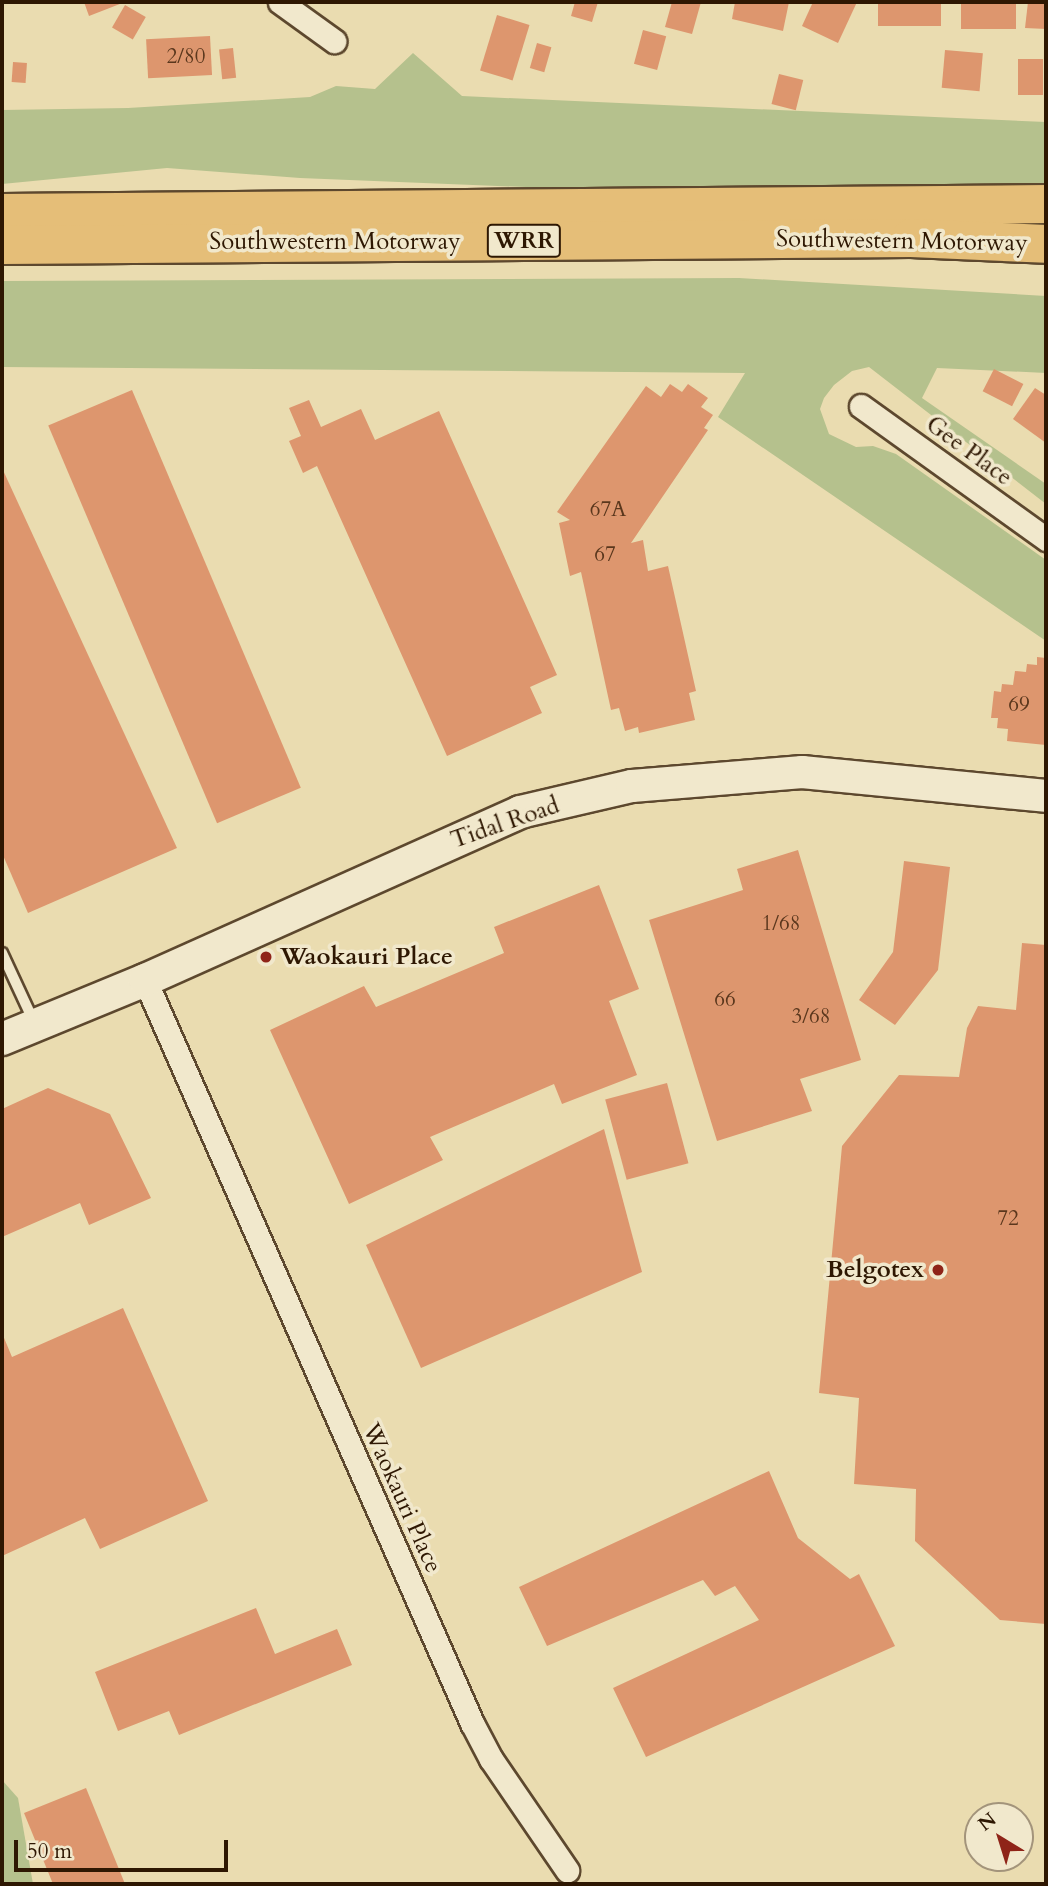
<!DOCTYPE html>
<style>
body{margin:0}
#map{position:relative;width:1048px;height:1886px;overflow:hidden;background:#eadcb0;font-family:Cardo,serif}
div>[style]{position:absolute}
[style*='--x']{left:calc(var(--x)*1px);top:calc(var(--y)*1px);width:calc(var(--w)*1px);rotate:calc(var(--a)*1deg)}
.green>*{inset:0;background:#b5c18d}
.building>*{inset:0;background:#dd966e;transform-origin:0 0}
.roads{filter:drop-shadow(2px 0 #5d482e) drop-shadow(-2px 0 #5d482e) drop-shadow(0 2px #5d482e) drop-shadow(0 -2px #5d482e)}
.service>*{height:10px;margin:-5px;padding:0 5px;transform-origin:5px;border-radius:5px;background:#f1e8cc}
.minor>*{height:23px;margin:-11.5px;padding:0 11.5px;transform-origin:11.5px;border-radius:11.5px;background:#f1e8cc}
.secondary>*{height:32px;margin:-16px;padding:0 16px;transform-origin:16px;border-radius:16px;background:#f1e8cc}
.motorway>*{height:38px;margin:-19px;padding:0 19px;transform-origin:19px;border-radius:19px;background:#e5be78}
.dots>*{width:19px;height:19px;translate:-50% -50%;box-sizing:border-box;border:4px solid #f1e8cc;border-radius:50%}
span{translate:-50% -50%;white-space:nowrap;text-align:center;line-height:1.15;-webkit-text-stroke:7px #f1e8cc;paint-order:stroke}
.number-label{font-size:21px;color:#5a371d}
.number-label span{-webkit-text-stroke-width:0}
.shield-label span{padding:2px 5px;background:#f1e8cc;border:2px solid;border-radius:5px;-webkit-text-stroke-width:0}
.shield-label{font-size:23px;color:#2e1702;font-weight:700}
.street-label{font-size:24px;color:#2e1702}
.poi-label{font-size:24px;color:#2e1702;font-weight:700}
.left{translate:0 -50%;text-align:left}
.right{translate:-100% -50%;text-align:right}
.frame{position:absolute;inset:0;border:4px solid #2e1702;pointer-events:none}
.north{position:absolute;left:964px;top:1802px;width:70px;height:70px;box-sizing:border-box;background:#f1e8cc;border:2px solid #a3947b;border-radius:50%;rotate:322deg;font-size:19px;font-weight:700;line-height:28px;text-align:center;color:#2e1702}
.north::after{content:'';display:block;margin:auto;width:24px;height:32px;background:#8f2418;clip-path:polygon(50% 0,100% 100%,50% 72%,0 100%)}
.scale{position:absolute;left:14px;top:1840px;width:214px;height:32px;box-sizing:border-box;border:4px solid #2e1702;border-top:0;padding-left:9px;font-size:21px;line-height:24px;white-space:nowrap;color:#2e1702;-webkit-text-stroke:5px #f1e8cc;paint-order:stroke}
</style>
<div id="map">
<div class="green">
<i style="clip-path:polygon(413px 53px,462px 96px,1046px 122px,1046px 208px,300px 178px,167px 168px,2px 184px,2px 110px,128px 108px,310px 97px,336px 86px,375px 89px)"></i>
<i style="clip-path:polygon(739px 278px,1046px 296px,1046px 373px,937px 368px,922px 398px,1046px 484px,1046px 504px,869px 367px,852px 371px,834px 385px,824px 398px,820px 409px,829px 434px,856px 447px,873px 446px,896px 454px,1046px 560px,1046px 641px,718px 417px,745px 373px,2px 367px,2px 281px)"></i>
<i style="clip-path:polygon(2px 1780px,18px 1798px,33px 1884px,2px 1884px)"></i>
</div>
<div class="building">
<i style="clip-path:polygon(84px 2px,125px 2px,89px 16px)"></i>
<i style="clip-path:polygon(575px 2px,598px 2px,592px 22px,571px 16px)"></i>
<i style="clip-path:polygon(672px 2px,701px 2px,692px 34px,665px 27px)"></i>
<i style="clip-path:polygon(735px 2px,789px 2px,783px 31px,732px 19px)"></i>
<i style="clip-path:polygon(813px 2px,857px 2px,838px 43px,802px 26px)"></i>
<i style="left:878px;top:2px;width:63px;height:24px"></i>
<i style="left:961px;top:2px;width:55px;height:27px"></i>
<i style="clip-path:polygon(1028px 2px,1046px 2px,1046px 29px,1025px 28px)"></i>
<i style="left:125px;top:5px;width:24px;height:26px;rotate:30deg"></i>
<i style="left:497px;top:15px;width:34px;height:58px;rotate:17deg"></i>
<i style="left:643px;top:30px;width:24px;height:35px;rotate:15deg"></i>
<i style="left:210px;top:36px;width:39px;height:64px;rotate:87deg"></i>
<i style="left:537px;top:43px;width:15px;height:26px;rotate:16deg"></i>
<i style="left:233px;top:48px;width:30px;height:14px;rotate:84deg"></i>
<i style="left:945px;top:50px;width:38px;height:38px;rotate:5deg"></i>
<i style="left:1018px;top:59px;width:25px;height:36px"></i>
<i style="left:13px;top:62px;width:14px;height:20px;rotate:4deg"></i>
<i style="left:779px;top:74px;width:25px;height:31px;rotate:14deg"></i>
<i style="left:994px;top:369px;width:33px;height:25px;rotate:27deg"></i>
<i style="clip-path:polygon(670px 384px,682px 392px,688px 384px,708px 398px,701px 407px,713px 415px,704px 428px,708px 430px,631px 543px,643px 540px,648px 571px,668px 566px,696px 691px,689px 693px,695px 720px,639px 733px,638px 727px,625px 731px,619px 708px,611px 710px,581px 572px,570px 576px,559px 523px,570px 520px,557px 512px,646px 386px,661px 397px)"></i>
<i style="clip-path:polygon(1035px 388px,1046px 395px,1046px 443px,1013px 419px)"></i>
<i style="left:132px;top:390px;width:432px;height:91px;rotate:67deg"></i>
<i style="clip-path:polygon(309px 400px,321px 427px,361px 409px,375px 440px,439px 411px,557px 675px,530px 687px,542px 713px,447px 756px,317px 466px,303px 473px,289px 441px,301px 436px,289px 408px)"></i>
<i style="clip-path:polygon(2px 468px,177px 848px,28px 913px,2px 853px)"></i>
<i style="clip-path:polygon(1037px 657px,1046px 658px,1046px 745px,1007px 741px,1008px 729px,997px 728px,998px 718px,991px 718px,994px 691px,1001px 692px,1002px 684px,1013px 685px,1015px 671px,1026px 672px,1027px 664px,1037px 665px)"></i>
<i style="clip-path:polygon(798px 850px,861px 1060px,800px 1079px,812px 1111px,717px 1141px,649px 920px,743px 890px,737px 869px)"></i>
<i style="clip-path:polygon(904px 861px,950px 867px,938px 970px,895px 1025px,859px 1000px,893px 952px)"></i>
<i style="clip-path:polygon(599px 885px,639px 989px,609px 1001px,637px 1075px,562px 1104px,554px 1084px,430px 1137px,443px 1160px,349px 1204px,270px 1030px,364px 986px,376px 1007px,504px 953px,494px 927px)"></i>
<i style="clip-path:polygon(1022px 943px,1046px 945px,1046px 1624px,1000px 1620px,915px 1541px,916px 1489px,854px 1484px,859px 1398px,819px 1393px,842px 1146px,899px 1075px,959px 1077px,967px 1028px,978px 1006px,1016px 1010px)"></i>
<i style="left:667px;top:1083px;width:83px;height:64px;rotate:75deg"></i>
<i style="clip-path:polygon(48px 1088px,110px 1114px,151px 1198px,89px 1225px,80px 1203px,2px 1237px,2px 1109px)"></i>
<i style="clip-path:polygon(604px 1129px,642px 1272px,421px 1368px,366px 1245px)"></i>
<i style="clip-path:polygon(123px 1308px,208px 1501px,100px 1549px,85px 1518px,2px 1556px,2px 1333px,12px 1357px)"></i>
<i style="clip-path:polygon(769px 1471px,798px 1538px,850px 1579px,859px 1574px,895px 1646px,646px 1757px,613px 1688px,759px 1620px,735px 1586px,715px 1596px,703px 1580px,547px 1646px,519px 1587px)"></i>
<i style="clip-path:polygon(256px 1608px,275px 1654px,337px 1629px,352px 1665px,179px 1735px,169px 1711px,118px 1731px,95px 1672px)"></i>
<i style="clip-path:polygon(86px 1788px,125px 1884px,53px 1884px,24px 1813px)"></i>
</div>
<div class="roads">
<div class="service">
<i style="--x:2;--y:953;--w:78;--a:65.1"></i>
</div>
<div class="minor">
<i style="--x:280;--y:2;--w:67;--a:35.8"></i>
<i style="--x:861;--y:406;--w:228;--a:35.7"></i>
<i style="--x:145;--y:980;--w:812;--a:66.25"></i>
<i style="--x:472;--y:1723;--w:41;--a:62.2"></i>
<i style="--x:491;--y:1759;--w:135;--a:55.6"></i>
</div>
<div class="secondary">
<i style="--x:2;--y:1039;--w:155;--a:-22.4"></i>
<i style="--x:145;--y:980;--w:411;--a:-24.1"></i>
<i style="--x:520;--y:812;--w:115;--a:-13.1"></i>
<i style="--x:632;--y:786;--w:171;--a:-4.7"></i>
<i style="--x:802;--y:772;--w:245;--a:5.6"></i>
</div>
<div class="motorway">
<i style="--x:2;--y:213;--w:1044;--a:-0.49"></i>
<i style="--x:2;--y:245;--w:909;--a:-0.44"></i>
<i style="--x:911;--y:238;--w:135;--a:2.5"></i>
</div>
</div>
<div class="dots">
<i style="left:266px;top:957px;background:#8f2418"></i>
<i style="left:938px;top:1270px;background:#8f2418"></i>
</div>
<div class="number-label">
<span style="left:186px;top:57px">2/80</span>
<span style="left:608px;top:510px">67A</span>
<span style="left:605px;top:555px">67</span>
<span style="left:1019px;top:705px">69</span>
<span style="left:781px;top:924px">1/68</span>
<span style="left:725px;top:1000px">66</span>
<span style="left:811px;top:1017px">3/68</span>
<span style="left:1008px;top:1219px">72</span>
</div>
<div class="shield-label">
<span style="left:524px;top:241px">WRR</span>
</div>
<div class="street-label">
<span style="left:902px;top:241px;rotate:1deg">Southwestern Motorway</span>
<span style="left:335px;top:242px">Southwestern Motorway</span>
<span style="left:969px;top:451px;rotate:36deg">Gee Place</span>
<span style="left:505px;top:823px;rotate:-19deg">Tidal Road</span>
<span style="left:402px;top:1498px;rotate:66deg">Waokauri Place</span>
</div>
<div class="poi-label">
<span class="left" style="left:280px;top:957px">Waokauri Place</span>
<span class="right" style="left:924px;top:1270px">Belgotex</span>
</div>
<div class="frame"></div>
<div class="north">N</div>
<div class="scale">50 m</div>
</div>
